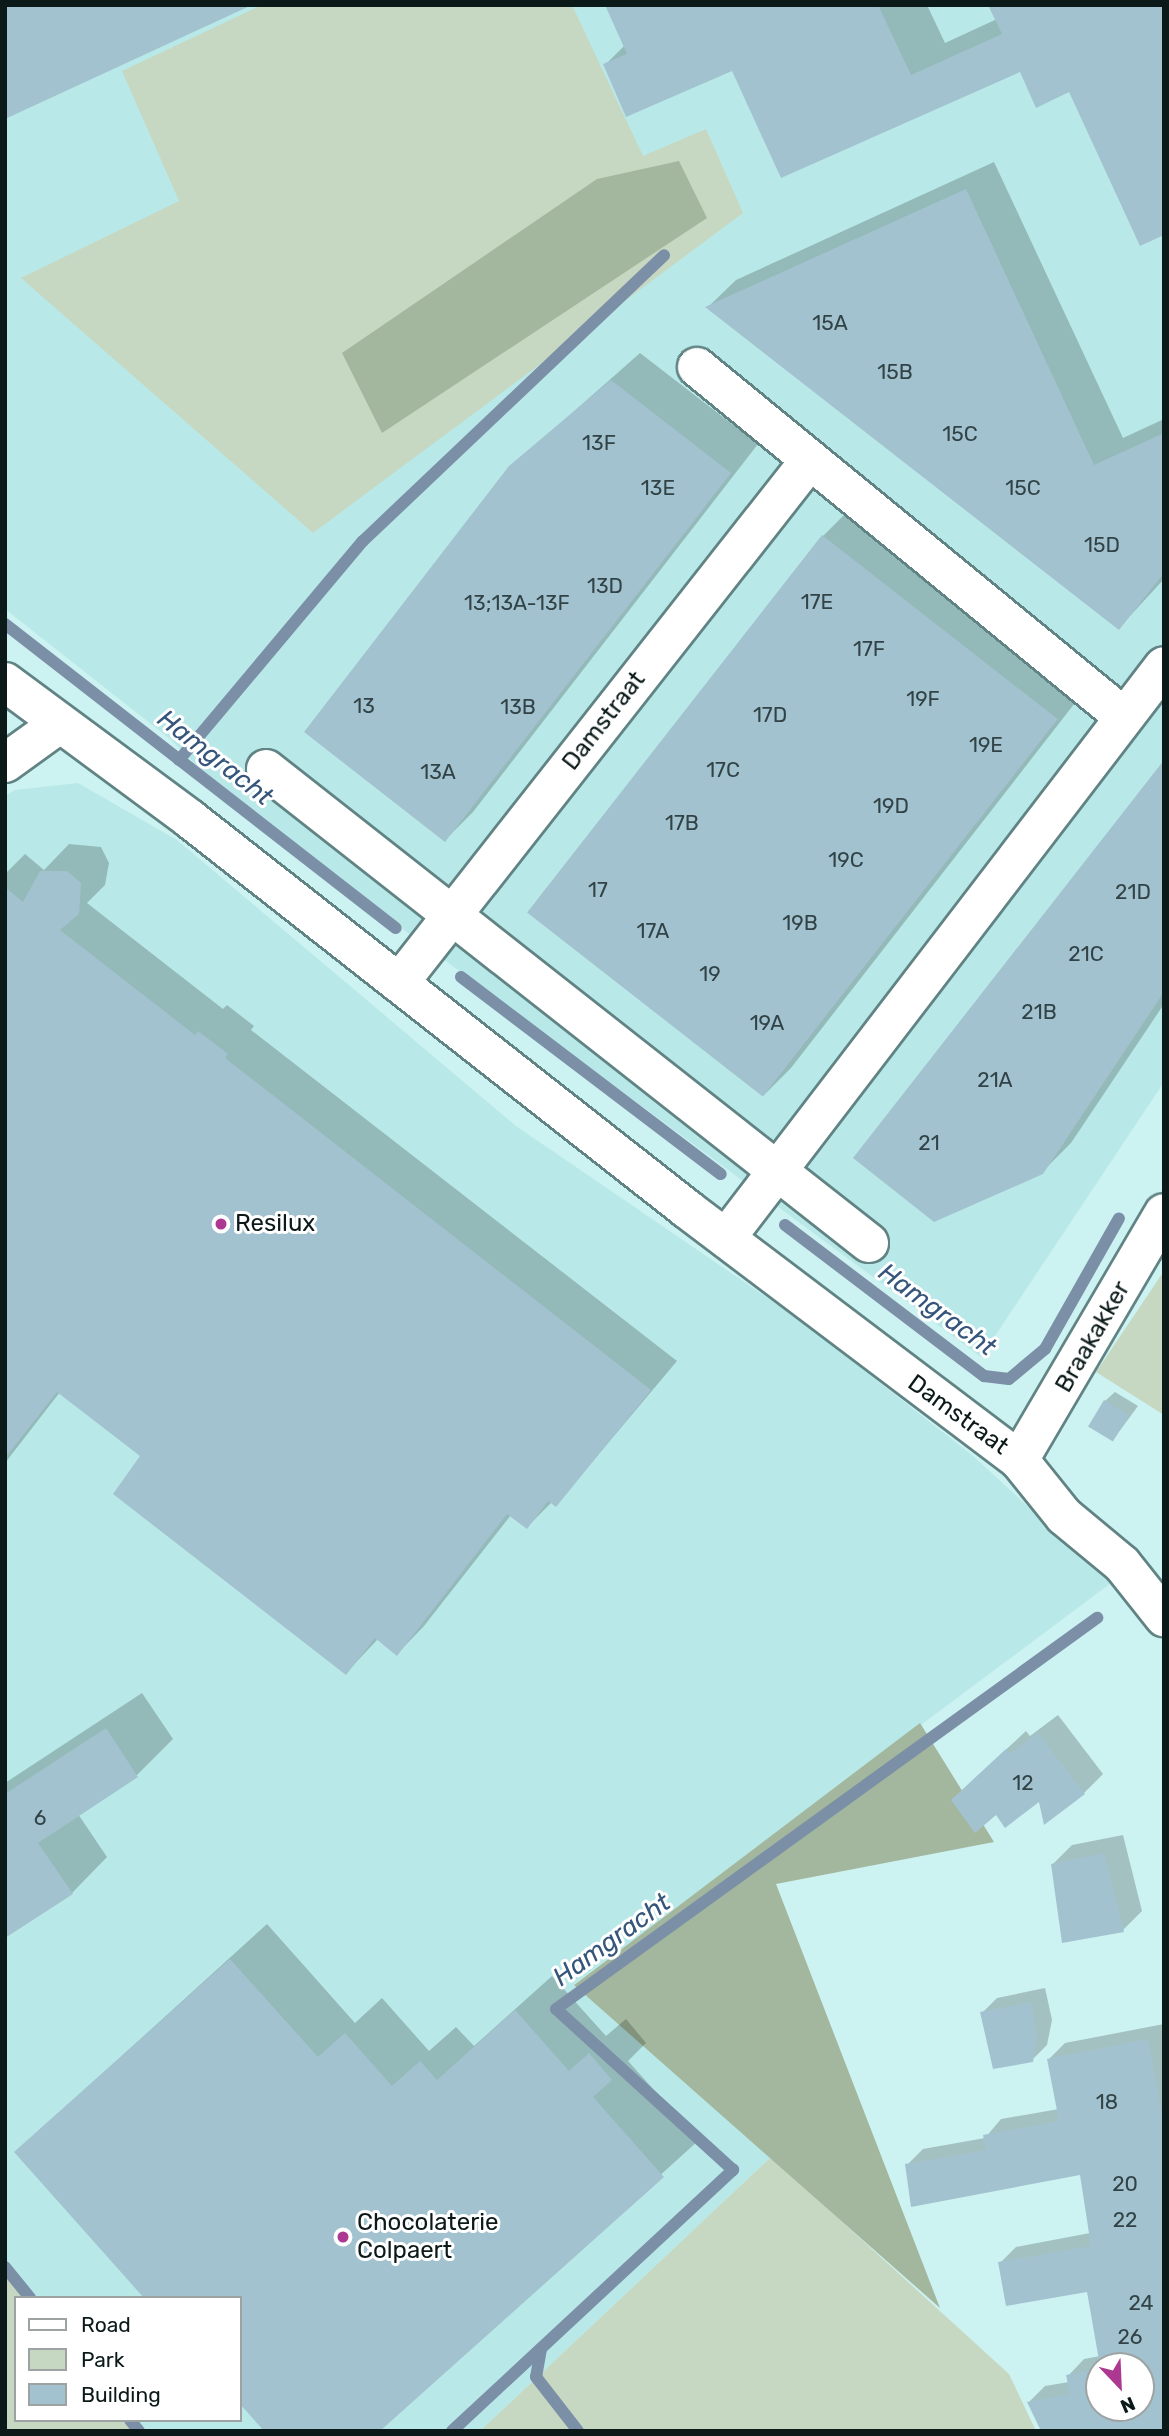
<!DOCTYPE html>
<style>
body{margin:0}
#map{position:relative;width:1169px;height:2436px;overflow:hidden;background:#cdf2f2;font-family:Rubik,sans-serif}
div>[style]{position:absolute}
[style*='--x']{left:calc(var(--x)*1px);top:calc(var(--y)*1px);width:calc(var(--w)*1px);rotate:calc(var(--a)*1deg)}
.built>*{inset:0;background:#b9e8e8}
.green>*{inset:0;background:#c6d8c2}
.forest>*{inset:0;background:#a2b79d}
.shadow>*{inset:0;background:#0003}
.stream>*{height:12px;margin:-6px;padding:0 6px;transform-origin:6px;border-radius:6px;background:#7b8fa7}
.building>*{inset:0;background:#a3c2cf;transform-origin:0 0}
.roads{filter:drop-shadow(2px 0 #618383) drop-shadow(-2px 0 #618383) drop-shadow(0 2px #618383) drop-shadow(0 -2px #618383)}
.minor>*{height:38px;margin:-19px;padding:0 19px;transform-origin:19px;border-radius:19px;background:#fff}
.dots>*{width:19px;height:19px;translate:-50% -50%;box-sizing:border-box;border:4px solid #fff;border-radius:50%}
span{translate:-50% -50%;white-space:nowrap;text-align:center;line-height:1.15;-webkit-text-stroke:6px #fff;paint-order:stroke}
.number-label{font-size:21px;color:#314346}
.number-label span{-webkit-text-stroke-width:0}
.street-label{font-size:24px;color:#0b1919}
.poi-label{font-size:24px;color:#0b1919}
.left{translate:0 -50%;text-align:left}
.water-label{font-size:26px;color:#35557b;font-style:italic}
.frame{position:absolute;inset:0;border:7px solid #0b1919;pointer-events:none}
.legend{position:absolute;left:14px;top:2296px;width:228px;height:126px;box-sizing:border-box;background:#fff;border:2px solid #9da3a3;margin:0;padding:9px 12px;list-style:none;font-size:21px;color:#0b1919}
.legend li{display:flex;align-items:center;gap:14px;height:35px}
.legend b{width:35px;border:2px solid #9da3a3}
.north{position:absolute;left:1085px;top:2352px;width:70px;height:70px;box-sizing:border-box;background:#fff;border:2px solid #9da3a3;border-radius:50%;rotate:157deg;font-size:19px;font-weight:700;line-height:28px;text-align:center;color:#0b1919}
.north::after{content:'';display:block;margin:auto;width:24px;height:32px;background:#ac3891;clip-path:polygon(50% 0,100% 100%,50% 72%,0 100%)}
</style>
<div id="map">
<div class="built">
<i style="clip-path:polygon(5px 5px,1164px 5px,1164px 1082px,981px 1357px,239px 808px,170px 739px,5px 609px)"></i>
<i style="clip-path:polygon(78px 783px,177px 840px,516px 1126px,797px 1318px,972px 1455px,1111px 1583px,574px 1984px,771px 2157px,480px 2431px,145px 2431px,136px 2420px,240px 2420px,240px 2298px,35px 2298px,5px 2261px,5px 796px,15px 790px)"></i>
</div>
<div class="green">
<i style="clip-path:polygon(262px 5px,572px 5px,643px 156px,706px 129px,743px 213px,313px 533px,21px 278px,179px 201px,122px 71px)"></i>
<i style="clip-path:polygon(1164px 1271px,1164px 1415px,1096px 1372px)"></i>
<i style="clip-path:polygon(771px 2157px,1009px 2374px,1036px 2431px,480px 2431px)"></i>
<i style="clip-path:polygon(5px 2261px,35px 2298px,16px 2298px,16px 2420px,136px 2420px,145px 2431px,5px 2431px)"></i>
</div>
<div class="forest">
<i style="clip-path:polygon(679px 161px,707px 218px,382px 433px,342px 353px,597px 179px)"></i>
<i style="clip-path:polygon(920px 1723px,994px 1842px,776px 1884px,940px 2308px,574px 1985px)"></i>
</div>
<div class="shadow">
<i style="clip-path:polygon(607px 5px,927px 5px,945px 43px,997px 19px,1164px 5px,1070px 90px,1021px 69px,782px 176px,733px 69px,605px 65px,625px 45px)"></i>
<i style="clip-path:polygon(994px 162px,1123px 438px,1164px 419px,1164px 579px,1119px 628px,708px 307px,736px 280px)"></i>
<i style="clip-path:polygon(640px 353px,758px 444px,473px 812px,445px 840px,511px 467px)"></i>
<i style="clip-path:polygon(851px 508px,1085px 690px,791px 1068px,763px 1096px,529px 913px,823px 536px)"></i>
<i style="clip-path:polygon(1164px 763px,1164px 1004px,1071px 1143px,1042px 1172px)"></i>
<i style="clip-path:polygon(69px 844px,101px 847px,109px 863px,105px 885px,87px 903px,223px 1009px,227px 1005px,254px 1026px,251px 1030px,677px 1361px,556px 1505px,552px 1502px,527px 1527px,511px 1515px,424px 1626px,397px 1654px,378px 1639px,346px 1673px,143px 1456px,60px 1392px,5px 1463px,5px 874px,25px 854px,44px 870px)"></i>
<i style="clip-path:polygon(1115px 1392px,1138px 1406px,1113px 1440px,1105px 1401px)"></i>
<i style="clip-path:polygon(142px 1693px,173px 1739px,137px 1775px,78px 1814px,107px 1857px,72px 1893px,5px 1936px,5px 1783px)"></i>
<i style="clip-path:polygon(1058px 1715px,1103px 1774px,1084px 1793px,1040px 1799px,972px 1781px,1026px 1731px,1030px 1736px)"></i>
<i style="clip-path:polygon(1123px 1835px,1142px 1911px,1123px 1930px,1053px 1864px,1072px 1845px)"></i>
<i style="clip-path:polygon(267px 1924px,355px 2023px,382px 1998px,429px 2051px,456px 2027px,474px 2046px,552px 1976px,606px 2036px,626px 2019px,646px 2043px,628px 2061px,699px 2140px,378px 2431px,266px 2431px,240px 2401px,240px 2298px,16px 2152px)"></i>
<i style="clip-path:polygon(1045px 1988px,1052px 2020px,1047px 2045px,1032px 2060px,982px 2013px,997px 1998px)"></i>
<i style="clip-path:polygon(evenodd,1164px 2024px,1164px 2431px,1029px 2402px,1045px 2386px,1069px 2382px,1068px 2376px,1084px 2359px,1100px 2356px,1088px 2290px,1000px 2263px,1016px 2247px,1090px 2233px,1081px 2173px,907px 2165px,923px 2149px,985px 2138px,1001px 2119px,1059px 2109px,1049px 2059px,1065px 2043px,1164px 2024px,1099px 2366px,1141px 2366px,1141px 2408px,1099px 2408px,1099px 2366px)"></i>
</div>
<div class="stream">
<i style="--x:5;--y:624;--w:495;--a:37.9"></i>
<i style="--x:179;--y:760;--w:286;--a:-50"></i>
<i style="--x:363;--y:541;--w:415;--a:-43.5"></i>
<i style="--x:461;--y:977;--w:326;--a:37.2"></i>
<i style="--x:785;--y:1225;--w:250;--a:37.2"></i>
<i style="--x:984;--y:1376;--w:25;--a:7"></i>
<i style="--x:1009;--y:1379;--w:47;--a:-39.8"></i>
<i style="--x:1045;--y:1349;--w:150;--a:-60.5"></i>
<i style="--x:5;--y:2267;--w:40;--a:51"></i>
<i style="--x:541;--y:2349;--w:28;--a:100"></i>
<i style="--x:536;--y:2377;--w:68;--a:52.1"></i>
<i style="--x:130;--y:2420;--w:14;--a:51"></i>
<i style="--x:452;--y:2431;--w:384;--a:-42.9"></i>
<i style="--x:733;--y:2170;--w:239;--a:-137.7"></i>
<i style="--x:556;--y:2009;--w:668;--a:-35.86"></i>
</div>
<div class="building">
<i style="clip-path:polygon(5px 5px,252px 5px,5px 119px)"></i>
<i style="clip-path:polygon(605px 5px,878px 5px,911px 75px,1002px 34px,988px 5px,1164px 5px,1164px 235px,1140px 246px,1069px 92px,1036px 108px,1020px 72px,781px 178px,732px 71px,626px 117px,603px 64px,627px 54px)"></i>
<i style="clip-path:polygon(966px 189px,1094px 465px,1164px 433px,1164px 573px,1119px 630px,705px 307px)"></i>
<i style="clip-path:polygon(611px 380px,731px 473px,445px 842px,304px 732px,509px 466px)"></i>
<i style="left:822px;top:535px;width:299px;height:479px;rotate:38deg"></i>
<i style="clip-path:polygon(1164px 760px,1164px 992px,1043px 1174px,934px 1222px,853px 1158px)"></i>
<i style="clip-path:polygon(40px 871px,67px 871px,81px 883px,79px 914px,60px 930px,195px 1035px,198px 1031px,228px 1054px,225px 1058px,651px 1390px,556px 1507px,548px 1501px,527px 1529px,507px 1514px,397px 1656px,375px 1638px,346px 1675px,113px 1494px,140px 1456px,57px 1392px,5px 1458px,5px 887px,23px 902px)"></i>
<i style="left:1104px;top:1400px;width:29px;height:31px;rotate:31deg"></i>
<i style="clip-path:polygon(106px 1728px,138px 1777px,38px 1843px,73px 1894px,5px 1938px,5px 1794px)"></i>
<i style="clip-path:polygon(1038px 1733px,1085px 1794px,1044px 1825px,1039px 1802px,1005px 1828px,996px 1815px,975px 1833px,951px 1800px,1006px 1749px,1010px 1754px)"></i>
<i style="clip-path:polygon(1104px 1853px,1124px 1932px,1062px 1943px,1051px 1864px)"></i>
<i style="clip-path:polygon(230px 1959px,318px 2057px,345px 2033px,392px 2086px,420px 2061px,437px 2080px,515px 2010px,569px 2071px,589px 2053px,612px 2080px,593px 2097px,664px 2177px,380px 2431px,264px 2431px,240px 2404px,240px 2298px,144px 2298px,14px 2152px)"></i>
<i style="clip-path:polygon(1031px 2002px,1037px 2036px,1033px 2062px,993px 2069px,980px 2012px)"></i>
<i style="clip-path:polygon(1148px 2039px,1164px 2125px,1164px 2431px,1041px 2431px,1027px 2402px,1070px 2394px,1066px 2375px,1099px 2369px,1099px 2408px,1141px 2408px,1141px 2366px,1100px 2366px,1087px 2292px,1006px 2306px,998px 2262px,1091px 2246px,1080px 2175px,911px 2207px,905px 2164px,986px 2150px,983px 2135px,1059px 2121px,1047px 2059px)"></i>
</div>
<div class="roads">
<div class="minor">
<i style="--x:697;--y:367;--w:552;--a:39.34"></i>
<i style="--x:5;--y:682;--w:230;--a:36.5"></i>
<i style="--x:190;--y:819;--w:632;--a:38.12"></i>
<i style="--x:687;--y:1209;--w:416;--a:37.1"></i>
<i style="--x:1019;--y:1460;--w:72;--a:51.2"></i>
<i style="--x:1064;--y:1516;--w:75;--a:39.6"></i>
<i style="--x:1122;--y:1564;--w:68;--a:51.6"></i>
<i style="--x:5;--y:763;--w:67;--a:-35.8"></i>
<i style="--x:266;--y:769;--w:767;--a:38.17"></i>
<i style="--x:399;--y:983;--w:665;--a:-51.84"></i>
<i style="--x:726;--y:1238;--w:720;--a:-52.56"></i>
<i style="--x:1019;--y:1460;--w:286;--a:-59.6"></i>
</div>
</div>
<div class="dots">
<i style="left:221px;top:1224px;background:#ac3891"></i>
<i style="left:343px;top:2237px;background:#ac3891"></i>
</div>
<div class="number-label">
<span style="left:830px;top:323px">15A</span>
<span style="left:895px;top:372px">15B</span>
<span style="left:960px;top:434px">15C</span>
<span style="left:599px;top:443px">13F</span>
<span style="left:658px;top:488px">13E</span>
<span style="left:1023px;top:488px">15C</span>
<span style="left:1102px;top:545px">15D</span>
<span style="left:605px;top:586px">13D</span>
<span style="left:817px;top:602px">17E</span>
<span style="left:517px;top:603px">13;13A-13F</span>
<span style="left:869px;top:649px">17F</span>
<span style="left:923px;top:699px">19F</span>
<span style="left:364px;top:706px">13</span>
<span style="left:518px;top:707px">13B</span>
<span style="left:770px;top:715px">17D</span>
<span style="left:986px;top:745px">19E</span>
<span style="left:723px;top:770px">17C</span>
<span style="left:438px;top:772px">13A</span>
<span style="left:891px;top:806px">19D</span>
<span style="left:682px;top:823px">17B</span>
<span style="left:846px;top:860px">19C</span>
<span style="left:598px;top:890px">17</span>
<span style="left:1133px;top:892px">21D</span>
<span style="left:800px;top:923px">19B</span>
<span style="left:653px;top:931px">17A</span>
<span style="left:1086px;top:954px">21C</span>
<span style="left:710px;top:974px">19</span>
<span style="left:1039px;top:1012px">21B</span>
<span style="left:767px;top:1023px">19A</span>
<span style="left:995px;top:1080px">21A</span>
<span style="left:929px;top:1143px">21</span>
<span style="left:1023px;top:1783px">12</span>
<span style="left:40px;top:1818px">6</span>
<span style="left:1107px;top:2102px">18</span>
<span style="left:1125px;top:2184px">20</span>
<span style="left:1125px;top:2220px">22</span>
<span style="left:1141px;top:2303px">24</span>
<span style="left:1130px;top:2337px">26</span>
</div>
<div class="street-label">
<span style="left:604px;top:721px;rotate:-52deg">Damstraat</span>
<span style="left:1093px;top:1337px;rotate:-60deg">Braakakker</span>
<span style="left:958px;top:1415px;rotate:36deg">Damstraat</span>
</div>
<div class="poi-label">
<span class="left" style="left:235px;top:1224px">Resilux</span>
<span class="left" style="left:357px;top:2237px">Chocolaterie<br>Colpaert</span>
</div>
<div class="water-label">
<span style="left:215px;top:758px;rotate:38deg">Hamgracht</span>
<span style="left:937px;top:1310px;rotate:36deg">Hamgracht</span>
<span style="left:612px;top:1940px;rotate:-36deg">Hamgracht</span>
</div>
<div class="frame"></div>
<ul class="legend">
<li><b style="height:9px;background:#fff"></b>Road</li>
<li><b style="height:19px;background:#c6d8c2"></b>Park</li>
<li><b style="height:19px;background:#a3c2cf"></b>Building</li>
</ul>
<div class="north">N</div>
</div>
